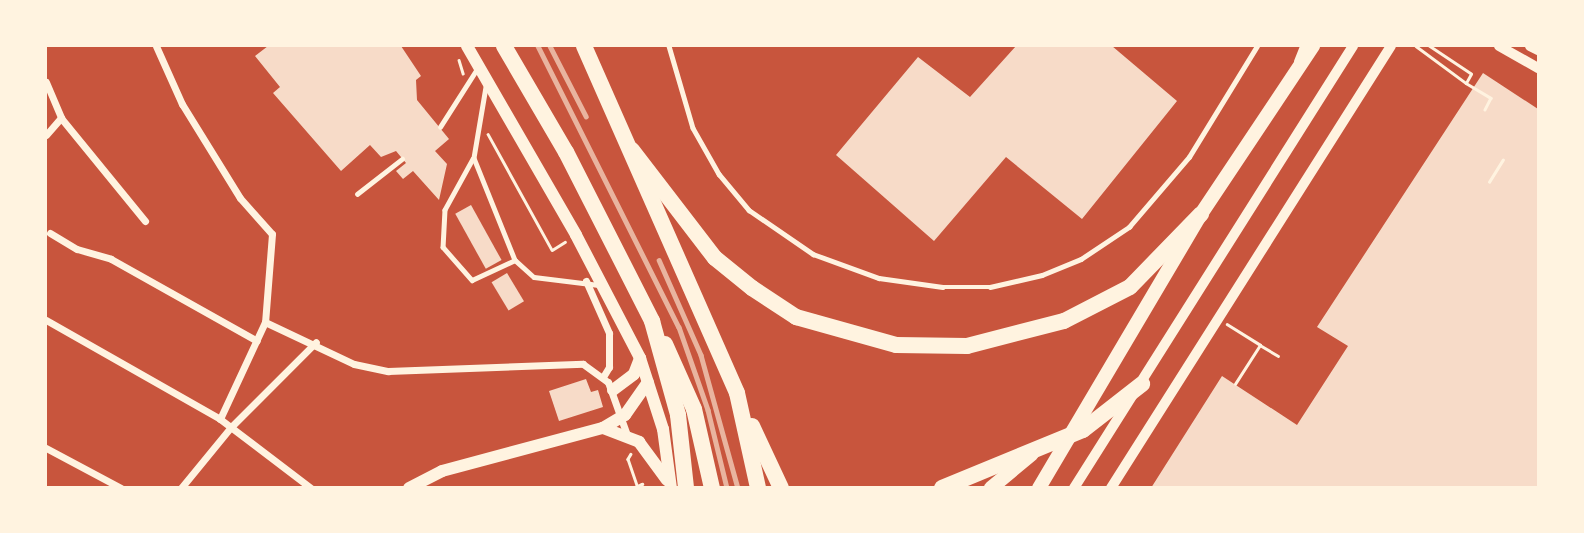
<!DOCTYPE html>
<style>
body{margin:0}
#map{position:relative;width:1584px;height:533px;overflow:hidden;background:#c8553d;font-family:"Noto Serif",serif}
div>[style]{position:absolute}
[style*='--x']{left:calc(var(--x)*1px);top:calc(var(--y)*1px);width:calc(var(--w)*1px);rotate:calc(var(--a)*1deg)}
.building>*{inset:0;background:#f7dbc8;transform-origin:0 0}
.path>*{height:2.5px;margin:-1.25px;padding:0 1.25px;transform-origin:1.25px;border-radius:1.25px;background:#fff3e0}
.service>*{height:4.5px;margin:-2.25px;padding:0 2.25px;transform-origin:2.25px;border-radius:2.25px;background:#fff3e0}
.minor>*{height:7px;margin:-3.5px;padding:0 3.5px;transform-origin:3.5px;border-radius:3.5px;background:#fff3e0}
.tertiary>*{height:10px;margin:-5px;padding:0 5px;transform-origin:5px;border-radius:5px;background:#fff3e0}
.secondary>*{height:12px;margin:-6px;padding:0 6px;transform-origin:6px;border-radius:6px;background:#fff3e0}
.primary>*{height:14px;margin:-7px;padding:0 7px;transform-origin:7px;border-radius:7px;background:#fff3e0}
.trunk>*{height:16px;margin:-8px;padding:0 8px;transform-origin:8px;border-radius:8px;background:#fff3e0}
.rail>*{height:4.5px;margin:-2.25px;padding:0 2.25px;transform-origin:2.25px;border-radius:2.25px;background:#e9b49f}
span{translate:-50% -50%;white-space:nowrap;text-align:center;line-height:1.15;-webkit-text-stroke:7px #fff3e0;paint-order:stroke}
.frame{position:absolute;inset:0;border:47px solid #fff3e0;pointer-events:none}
</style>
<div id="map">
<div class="building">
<i style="clip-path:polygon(268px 46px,401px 46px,421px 76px,416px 80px,417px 100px,449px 139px,435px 151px,447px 164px,439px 200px,413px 171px,403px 179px,396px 171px,406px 163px,396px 151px,381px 157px,370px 145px,341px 171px,273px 93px,280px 87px,255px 56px)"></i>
<i style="clip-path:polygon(1016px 46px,1112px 46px,1177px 101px,1082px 219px,1006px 157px,934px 241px,836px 155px,918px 57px,970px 97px)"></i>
<i style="clip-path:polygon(1483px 73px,1538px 109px,1538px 488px,1151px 488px,1222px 376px,1297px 425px,1348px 346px,1317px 327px)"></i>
<i style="left:471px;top:205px;width:63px;height:18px;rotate:61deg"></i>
<i style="left:507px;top:273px;width:33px;height:18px;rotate:59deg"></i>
<i style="clip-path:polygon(586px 379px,591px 392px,598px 390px,603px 407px,559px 421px,549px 391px)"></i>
</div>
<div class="path">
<i style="--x:1416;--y:46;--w:62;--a:36.5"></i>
<i style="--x:1466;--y:83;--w:10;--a:-61"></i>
<i style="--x:1471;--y:74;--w:50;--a:-146.3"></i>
<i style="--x:459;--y:60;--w:14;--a:73"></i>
<i style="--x:1466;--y:83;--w:29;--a:31"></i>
<i style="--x:1491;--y:98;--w:13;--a:117"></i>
<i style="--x:488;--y:134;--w:132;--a:61.1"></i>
<i style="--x:552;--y:250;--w:15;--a:-32"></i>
<i style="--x:1489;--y:182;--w:26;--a:-58"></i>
<i style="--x:1227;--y:324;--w:39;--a:32"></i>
<i style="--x:1235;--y:384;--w:46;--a:-57.3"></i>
<i style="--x:1260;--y:345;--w:21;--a:31"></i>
<i style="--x:631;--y:454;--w:6;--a:121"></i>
<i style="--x:628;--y:459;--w:31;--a:71"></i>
<i style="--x:633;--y:488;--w:10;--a:-24"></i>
<i style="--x:642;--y:484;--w:4;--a:90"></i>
</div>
<div class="service">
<i style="--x:669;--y:46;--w:85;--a:73.7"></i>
<i style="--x:693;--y:128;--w:53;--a:60.5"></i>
<i style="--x:719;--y:174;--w:47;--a:50.2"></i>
<i style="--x:749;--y:210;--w:78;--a:34.5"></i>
<i style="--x:813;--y:254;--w:70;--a:20"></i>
<i style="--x:879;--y:278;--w:64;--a:8.1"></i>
<i style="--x:942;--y:287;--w:48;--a:0"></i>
<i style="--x:990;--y:287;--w:53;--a:-13"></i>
<i style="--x:1042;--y:275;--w:42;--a:-22.3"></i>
<i style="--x:1081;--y:259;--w:58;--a:-33.7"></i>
<i style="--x:1129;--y:227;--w:92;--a:-49.4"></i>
<i style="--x:1189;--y:157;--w:130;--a:-58.5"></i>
<i style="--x:1296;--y:61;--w:16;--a:-68"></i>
<i style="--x:486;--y:87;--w:72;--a:99.6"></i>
<i style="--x:474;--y:158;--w:110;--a:68.1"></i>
<i style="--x:515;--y:260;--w:25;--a:42"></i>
<i style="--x:534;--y:277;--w:65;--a:7"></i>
<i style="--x:440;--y:127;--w:69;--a:-57.5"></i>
<i style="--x:473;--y:159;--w:58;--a:118.8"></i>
<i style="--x:445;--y:210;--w:37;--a:93"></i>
<i style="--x:443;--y:247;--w:44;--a:48.7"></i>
<i style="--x:472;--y:280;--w:47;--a:-24.9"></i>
<i style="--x:357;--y:194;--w:57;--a:-37.9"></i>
</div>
<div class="minor">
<i style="--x:156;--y:46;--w:64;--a:65.9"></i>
<i style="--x:182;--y:104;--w:110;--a:58.3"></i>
<i style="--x:240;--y:198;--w:48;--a:48.4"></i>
<i style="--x:272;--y:234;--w:88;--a:94.5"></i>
<i style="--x:265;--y:322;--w:107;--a:114.9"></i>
<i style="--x:46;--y:82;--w:39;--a:67"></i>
<i style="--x:61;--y:118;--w:133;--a:50.8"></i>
<i style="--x:46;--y:135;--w:23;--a:-49"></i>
<i style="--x:50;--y:233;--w:31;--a:31"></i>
<i style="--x:77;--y:249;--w:35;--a:16"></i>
<i style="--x:111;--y:259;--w:167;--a:29.3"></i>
<i style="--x:586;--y:281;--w:57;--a:66.1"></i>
<i style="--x:609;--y:333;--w:34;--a:90"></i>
<i style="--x:609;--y:367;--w:12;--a:121"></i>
<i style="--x:46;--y:320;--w:200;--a:29.6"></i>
<i style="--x:220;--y:419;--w:114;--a:37.2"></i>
<i style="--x:265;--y:322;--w:98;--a:25.3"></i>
<i style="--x:354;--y:364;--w:35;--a:12"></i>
<i style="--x:388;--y:371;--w:195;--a:-2.1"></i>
<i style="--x:583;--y:364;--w:31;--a:36"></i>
<i style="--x:608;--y:382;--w:56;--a:70.3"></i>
<i style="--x:46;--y:448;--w:85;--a:28.1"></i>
<i style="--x:181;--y:488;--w:79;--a:-50.7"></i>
<i style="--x:231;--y:427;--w:120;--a:-45"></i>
</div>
<div class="tertiary">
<i style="--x:1499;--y:46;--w:45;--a:29.4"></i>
<i style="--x:1530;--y:46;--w:9;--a:27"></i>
<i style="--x:1074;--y:488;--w:523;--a:-57.74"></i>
<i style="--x:1111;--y:488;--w:523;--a:-57.65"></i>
</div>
<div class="secondary">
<i style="--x:467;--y:46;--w:218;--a:60"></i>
<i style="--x:576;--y:235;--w:139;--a:62.5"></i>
<i style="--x:640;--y:358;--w:75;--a:72.1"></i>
<i style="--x:663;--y:429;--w:60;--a:82.3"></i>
<i style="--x:613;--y:390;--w:26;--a:-37"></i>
<i style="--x:634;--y:374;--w:17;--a:-69"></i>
<i style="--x:603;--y:428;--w:39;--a:21"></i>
<i style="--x:639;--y:442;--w:47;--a:53.6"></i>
<i style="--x:409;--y:488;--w:37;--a:-27"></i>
<i style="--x:442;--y:471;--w:167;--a:-15"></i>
<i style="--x:603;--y:428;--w:26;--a:-31"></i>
<i style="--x:625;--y:415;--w:40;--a:-55.1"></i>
</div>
<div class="primary">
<i style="--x:991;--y:488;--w:53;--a:-39.7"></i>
<i style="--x:1039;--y:488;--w:318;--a:-59.4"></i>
<i style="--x:1201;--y:214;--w:202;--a:-56.3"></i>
</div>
<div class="trunk">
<i style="--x:504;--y:46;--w:123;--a:59.7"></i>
<i style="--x:566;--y:152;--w:190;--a:63"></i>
<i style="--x:652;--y:321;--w:98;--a:74.5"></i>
<i style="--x:678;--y:415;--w:73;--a:83.7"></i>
<i style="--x:584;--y:46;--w:379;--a:66.2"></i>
<i style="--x:737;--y:393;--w:97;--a:77.5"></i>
<i style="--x:632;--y:150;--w:136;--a:52.5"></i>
<i style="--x:715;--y:258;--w:48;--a:39"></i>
<i style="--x:752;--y:288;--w:53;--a:33.4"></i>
<i style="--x:796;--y:317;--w:104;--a:15.6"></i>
<i style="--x:896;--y:345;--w:71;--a:0.8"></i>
<i style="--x:967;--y:346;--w:100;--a:-14.5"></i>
<i style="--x:1064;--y:321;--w:74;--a:-27.3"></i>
<i style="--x:1130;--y:287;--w:102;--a:-45.8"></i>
<i style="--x:665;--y:344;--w:71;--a:66"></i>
<i style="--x:694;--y:409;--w:81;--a:77.2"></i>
<i style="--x:752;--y:426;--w:68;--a:64.9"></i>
<i style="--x:942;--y:488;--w:152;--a:-22.4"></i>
<i style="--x:1083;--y:430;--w:75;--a:-37.9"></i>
</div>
<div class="rail">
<i style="--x:538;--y:46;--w:314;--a:63.4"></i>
<i style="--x:679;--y:327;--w:88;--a:70.7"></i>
<i style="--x:708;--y:410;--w:80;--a:76.3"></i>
<i style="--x:550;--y:46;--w:79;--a:62.8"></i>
<i style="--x:659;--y:260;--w:104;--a:66.1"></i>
<i style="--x:701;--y:355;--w:138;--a:74.5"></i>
</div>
<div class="frame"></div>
</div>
